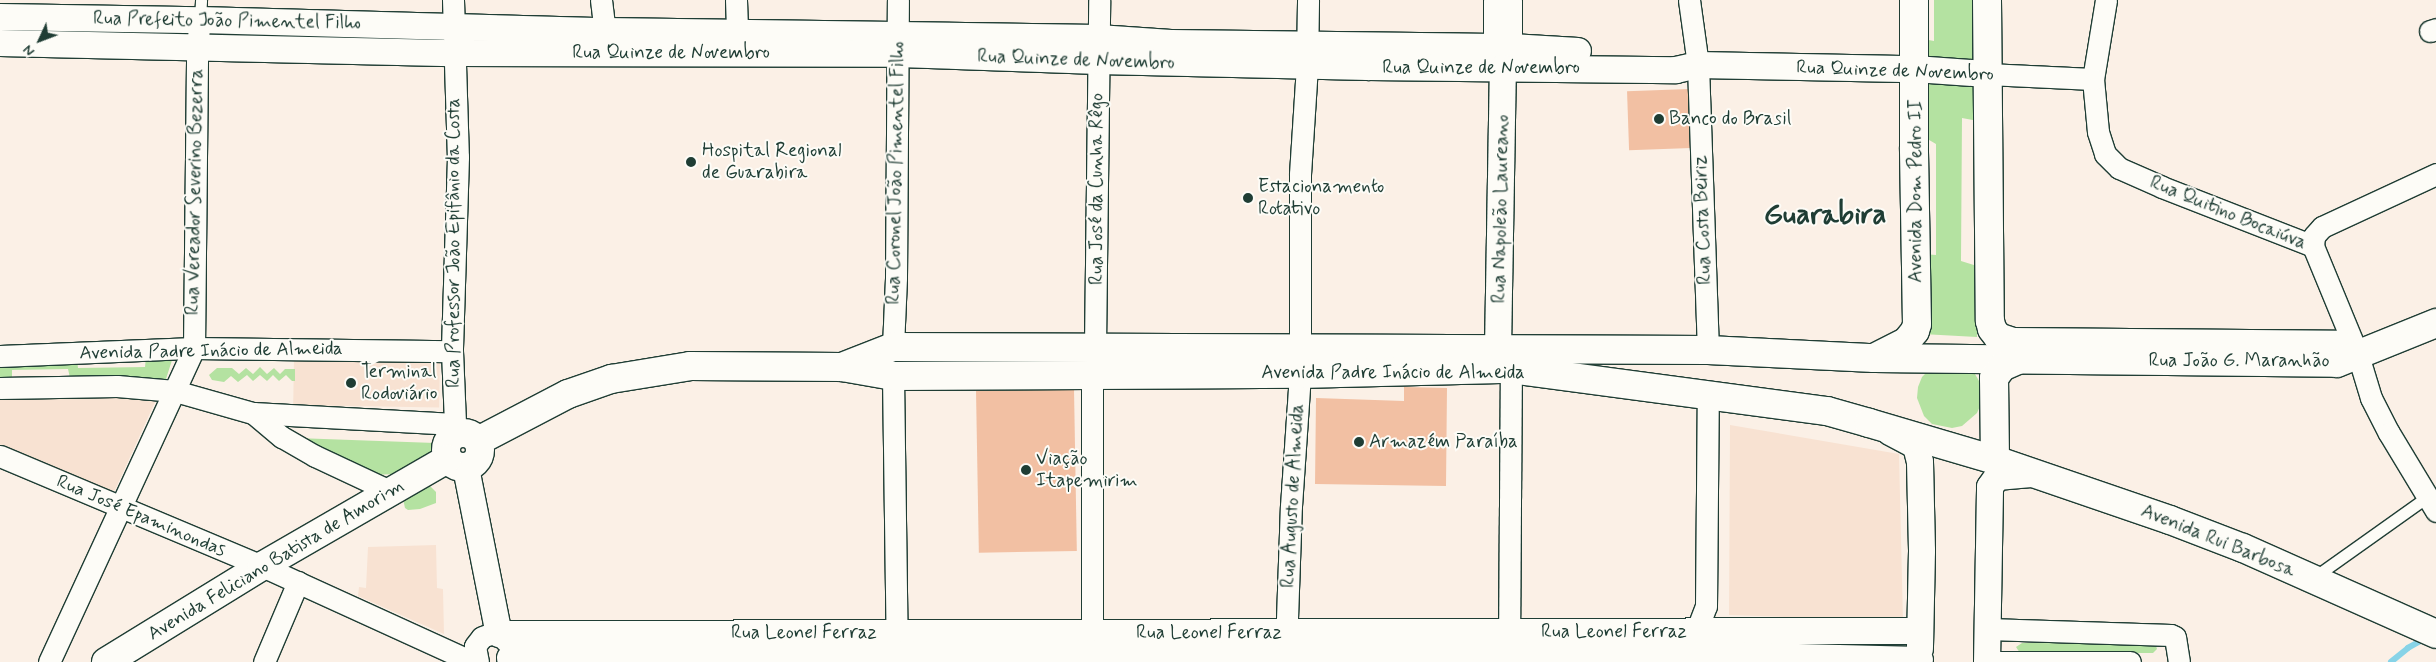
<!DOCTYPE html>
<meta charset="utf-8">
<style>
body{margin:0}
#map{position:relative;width:2436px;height:662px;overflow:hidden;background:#fbf0e6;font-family:Mynerve,sans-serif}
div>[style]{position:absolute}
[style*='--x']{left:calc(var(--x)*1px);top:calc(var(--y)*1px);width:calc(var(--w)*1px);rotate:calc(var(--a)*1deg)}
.built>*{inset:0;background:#f8e2d2;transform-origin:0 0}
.green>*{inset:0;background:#b4e2a1}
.stream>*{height:5.5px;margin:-2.75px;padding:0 2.75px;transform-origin:2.75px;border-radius:2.75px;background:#87d3e7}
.building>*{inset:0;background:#f2c0a3;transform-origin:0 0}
.roads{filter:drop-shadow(1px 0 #1f3d34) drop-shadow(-1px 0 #1f3d34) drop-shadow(0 1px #1f3d34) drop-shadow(0 -1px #1f3d34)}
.service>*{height:11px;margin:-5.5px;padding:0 5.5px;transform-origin:5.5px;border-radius:5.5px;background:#fdfcf7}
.minor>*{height:21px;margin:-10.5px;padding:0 10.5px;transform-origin:10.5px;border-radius:10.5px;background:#fdfcf7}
.tertiary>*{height:26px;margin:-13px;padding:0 13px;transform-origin:13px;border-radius:13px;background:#fdfcf7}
.secondary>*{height:28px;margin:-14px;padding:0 14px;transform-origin:14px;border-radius:14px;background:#fdfcf7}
.primary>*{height:28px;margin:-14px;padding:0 14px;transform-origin:14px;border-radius:14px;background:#fdfcf7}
.primary>.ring{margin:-14px;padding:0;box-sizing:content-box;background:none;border:28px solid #fdfcf7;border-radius:50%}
.dots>*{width:14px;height:14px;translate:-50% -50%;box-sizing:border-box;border:2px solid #fdfcf7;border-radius:50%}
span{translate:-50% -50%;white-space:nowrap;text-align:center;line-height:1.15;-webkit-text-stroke:4px #fdfcf7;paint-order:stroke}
.street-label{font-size:19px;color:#1f3d34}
.poi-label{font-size:19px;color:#1f3d34}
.left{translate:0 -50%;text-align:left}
.town-label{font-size:29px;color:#1f3d34;font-weight:700}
.north{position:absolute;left:15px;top:15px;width:50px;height:50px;-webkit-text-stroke:4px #fdfcf7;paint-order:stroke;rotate:227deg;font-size:14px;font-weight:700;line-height:20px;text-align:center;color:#1f3d34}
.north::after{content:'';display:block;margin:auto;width:18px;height:22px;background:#1f3d34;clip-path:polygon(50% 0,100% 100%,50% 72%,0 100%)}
</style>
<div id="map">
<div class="built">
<i style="left:294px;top:358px;width:146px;height:47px;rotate:1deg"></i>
<i style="clip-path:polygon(140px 391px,154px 398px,155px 402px,115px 490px,111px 492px,0 447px,0 395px)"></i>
<i style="clip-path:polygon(1730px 425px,1899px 454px,1903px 621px,1729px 615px)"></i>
<i style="clip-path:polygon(436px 545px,437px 588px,443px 589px,444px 634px,358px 596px,359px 587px,366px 588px,368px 547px)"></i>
</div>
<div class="green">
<i style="clip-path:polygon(1934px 0,1975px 0,1975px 60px,1923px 58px,1923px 39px,1934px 41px)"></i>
<i style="clip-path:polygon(1924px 83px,1977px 86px,1978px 121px,1962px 118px,1961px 261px,1977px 266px,1977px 337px,1922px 334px,1923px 254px,1936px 255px,1936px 144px,1924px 137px)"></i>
<i style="clip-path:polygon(146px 357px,173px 357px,166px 379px,162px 381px,70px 378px,68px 369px,12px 370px,12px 378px,0 381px,0 358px,77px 359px,78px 368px,145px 367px)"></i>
<i style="clip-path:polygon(1963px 366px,1975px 374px,1979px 381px,1982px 392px,1981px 404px,1977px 413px,1962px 426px,1952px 428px,1932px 424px,1924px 416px,1917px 398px,1918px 387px,1922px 377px,1930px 369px)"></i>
<i style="clip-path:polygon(260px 367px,267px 374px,274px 368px,280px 374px,285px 369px,295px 369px,295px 381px,292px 381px,286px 375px,279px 381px,273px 375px,267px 381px,260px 375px,253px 381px,247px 375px,238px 382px,231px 376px,224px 382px,212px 380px,209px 375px,217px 368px,232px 368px,239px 374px,246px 368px,253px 374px)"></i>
<i style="clip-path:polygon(296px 438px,435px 443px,440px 447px,441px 449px,396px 474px,371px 475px)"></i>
<i style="clip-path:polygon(428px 484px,436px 492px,436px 503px,420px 509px,408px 510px,405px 508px,403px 499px)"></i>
<i style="clip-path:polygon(2022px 643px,2150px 644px,2156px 646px,2157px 649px,2153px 653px,2020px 653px,2016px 647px)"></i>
</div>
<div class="stream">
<i style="--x:2391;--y:662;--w:22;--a:-39"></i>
<i style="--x:2408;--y:648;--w:18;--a:-29"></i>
</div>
<div class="building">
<i style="left:1689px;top:89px;width:59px;height:62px;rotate:88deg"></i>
<i style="clip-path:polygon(1404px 387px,1447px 388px,1446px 486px,1315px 484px,1316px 398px,1404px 401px)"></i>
<i style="left:1074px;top:389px;width:162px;height:98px;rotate:89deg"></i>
</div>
<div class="roads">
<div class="service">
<i style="--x:200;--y:20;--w:20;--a:-87"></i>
<i style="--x:2313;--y:578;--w:140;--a:-35.4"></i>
</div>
<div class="minor">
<i style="--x:453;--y:0;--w:157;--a:88.2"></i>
<i style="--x:458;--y:157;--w:194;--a:91.8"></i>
<i style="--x:452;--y:351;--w:73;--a:87.6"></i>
<i style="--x:455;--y:424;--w:10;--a:73"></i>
<i style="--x:601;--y:0;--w:31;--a:83"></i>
<i style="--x:736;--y:0;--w:33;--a:88"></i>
<i style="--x:1689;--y:0;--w:66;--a:82.1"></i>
<i style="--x:1698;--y:65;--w:285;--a:88"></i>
<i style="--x:2106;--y:0;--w:80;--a:99.3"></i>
<i style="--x:2093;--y:79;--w:53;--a:84.6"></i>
<i style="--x:2098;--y:132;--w:23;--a:72"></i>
<i style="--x:2105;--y:154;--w:20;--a:45"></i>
<i style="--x:2119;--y:168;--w:47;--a:23.8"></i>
<i style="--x:2162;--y:187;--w:162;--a:21.3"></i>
<i style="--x:2313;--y:246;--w:118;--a:67.6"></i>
<i style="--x:2358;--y:355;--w:45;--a:73.2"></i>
<i style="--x:2371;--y:398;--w:39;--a:63"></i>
<i style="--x:2389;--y:433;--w:91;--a:58.9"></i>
<i style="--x:2430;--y:31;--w:6;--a:-18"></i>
<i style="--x:1494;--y:47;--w:47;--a:-90"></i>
<i style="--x:1511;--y:47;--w:47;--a:-90"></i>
<i style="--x:1987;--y:74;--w:106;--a:2.7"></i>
<i style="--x:2313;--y:246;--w:10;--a:-84"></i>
<i style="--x:2314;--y:236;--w:12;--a:-48"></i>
<i style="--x:2322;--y:227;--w:126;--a:-24.9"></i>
<i style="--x:893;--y:347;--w:70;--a:-87.5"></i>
<i style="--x:896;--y:277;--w:277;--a:-89.6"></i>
<i style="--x:1095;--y:347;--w:347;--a:-89.3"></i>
<i style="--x:0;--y:356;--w:194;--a:-2.4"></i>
<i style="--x:194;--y:348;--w:258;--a:0.7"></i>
<i style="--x:893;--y:376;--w:273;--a:89.2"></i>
<i style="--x:0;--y:388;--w:117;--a:-1"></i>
<i style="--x:117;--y:386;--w:58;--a:4.9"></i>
<i style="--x:175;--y:391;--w:81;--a:15.8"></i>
<i style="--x:253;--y:413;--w:202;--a:3.1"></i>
<i style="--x:253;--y:413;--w:38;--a:40"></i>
<i style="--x:282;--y:437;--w:38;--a:30"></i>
<i style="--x:315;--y:456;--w:85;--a:25.1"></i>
<i style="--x:0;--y:456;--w:284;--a:22.8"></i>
<i style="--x:262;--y:566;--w:232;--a:24.5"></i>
<i style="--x:1988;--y:629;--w:183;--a:1.9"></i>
<i style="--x:2171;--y:635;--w:4;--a:27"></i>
<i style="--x:2175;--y:637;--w:25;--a:81"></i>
<i style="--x:1509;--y:646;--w:277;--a:-89.6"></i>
<i style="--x:1286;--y:647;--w:141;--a:-88"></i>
<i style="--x:1291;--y:506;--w:132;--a:-86.1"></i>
<i style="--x:1300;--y:374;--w:200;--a:-90"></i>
<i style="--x:1300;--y:174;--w:108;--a:-86.3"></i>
<i style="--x:1307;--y:66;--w:66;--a:-89.1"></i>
<i style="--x:1696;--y:647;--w:15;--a:-90"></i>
<i style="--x:1696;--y:632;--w:28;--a:-69"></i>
<i style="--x:1706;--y:606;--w:212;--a:-89.5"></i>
<i style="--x:1092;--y:649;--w:274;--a:-90"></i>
<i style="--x:49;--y:662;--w:346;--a:-65.2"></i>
<i style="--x:194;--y:348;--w:301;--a:-89.4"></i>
<i style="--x:197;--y:47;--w:27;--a:-84"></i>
<i style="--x:264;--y:662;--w:87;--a:-67"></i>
<i style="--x:478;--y:662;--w:16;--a:-101"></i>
<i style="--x:475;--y:646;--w:11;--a:-52"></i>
<i style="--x:482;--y:637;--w:12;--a:-20"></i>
<i style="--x:493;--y:633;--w:6;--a:9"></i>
<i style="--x:499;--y:634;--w:16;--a:45"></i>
<i style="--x:1987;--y:662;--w:143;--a:0"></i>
</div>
<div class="tertiary">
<i style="--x:0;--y:17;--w:200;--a:0.9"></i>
<i style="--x:200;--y:20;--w:405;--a:1.6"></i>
<i style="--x:605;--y:31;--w:493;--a:0.8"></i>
<i style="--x:1098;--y:38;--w:73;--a:3.9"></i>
<i style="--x:1171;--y:43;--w:323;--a:0.7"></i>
<i style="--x:0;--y:43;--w:453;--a:1.3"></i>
<i style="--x:453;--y:53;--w:445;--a:0.1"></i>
<i style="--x:898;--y:54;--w:200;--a:2"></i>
<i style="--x:1098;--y:61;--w:270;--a:1.3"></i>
<i style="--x:1368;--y:67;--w:308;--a:0.6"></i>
<i style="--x:1676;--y:70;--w:23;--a:-13"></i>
<i style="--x:1698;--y:65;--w:217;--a:1.1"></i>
<i style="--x:1915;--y:69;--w:72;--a:4"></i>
<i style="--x:1511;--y:47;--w:67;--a:3.4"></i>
<i style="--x:1498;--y:349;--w:281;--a:-89"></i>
<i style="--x:1890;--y:432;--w:30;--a:28"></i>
<i style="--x:1916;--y:446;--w:16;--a:76"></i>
<i style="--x:1920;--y:462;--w:89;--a:88.7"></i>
<i style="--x:1922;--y:551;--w:98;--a:91.2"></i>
<i style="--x:466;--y:468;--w:169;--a:78.8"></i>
<i style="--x:499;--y:634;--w:1420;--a:-0.12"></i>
<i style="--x:510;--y:658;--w:582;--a:-0.49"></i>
<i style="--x:1092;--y:653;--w:194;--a:1.2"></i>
<i style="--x:1286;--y:657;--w:200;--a:-0.6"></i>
<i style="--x:1486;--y:655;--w:210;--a:0.5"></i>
<i style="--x:1696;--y:657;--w:21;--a:-5"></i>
<i style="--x:1717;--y:655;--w:203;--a:1.4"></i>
<i style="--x:1987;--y:662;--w:175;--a:-89"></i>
<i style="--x:1990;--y:487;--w:12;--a:-55"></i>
<i style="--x:1997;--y:477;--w:37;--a:-5"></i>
</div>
<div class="secondary">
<i style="--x:1987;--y:0;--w:321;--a:89.5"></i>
<i style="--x:1990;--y:321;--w:8;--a:76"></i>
<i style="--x:1992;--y:329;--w:10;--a:53"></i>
<i style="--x:1998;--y:337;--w:16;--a:18"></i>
<i style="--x:2013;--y:342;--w:326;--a:0.5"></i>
<i style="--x:2339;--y:345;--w:21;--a:28"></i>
<i style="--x:1874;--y:358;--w:36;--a:-27"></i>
<i style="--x:1906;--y:342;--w:14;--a:-51"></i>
<i style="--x:1915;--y:331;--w:7;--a:-74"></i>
<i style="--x:1917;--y:324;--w:177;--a:-91"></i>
<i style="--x:1914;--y:147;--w:147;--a:-90"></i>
</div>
<div class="primary">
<i style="--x:842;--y:367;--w:55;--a:-21.4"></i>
<i style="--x:893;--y:347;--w:815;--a:0.21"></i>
<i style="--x:1708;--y:350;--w:166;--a:2.8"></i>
<i style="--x:1874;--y:358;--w:463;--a:0.6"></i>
<i style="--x:2337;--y:363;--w:107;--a:-22"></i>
<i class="ring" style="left:446px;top:433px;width:6px;height:6px"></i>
<i style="--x:478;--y:441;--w:102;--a:-27.6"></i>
<i style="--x:568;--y:394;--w:46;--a:-19.2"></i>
<i style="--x:611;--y:379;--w:80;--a:-9.3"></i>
<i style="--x:690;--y:366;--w:152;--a:0.4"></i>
<i style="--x:842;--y:367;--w:52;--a:10"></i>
<i style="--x:893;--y:376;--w:407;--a:-0.3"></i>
<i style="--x:1300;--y:374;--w:211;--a:-1.4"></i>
<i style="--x:1511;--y:369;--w:319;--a:7.6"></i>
<i style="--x:1827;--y:411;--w:44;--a:15.9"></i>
<i style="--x:1869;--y:423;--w:131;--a:16.4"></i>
<i style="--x:1995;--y:460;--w:185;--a:18.9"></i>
<i style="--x:2170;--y:520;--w:78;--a:21"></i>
<i style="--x:2243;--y:548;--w:211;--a:24"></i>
<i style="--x:1995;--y:460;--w:82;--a:-90.7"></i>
<i style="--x:1994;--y:378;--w:14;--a:-54"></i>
<i style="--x:2002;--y:367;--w:20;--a:-24"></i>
<i style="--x:106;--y:662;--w:183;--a:-31.6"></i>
<i style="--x:262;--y:566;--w:214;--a:-30"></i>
</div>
</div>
<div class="dots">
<i style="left:1659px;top:119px;background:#1f3d34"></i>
<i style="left:691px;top:162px;background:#1f3d34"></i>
<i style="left:1248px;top:198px;background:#1f3d34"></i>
<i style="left:351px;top:383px;background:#1f3d34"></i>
<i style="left:1359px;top:442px;background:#1f3d34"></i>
<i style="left:1026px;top:470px;background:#1f3d34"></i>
</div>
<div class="street-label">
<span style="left:227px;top:21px;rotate:1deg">Rua Prefeito João Pimentel Filho</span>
<span style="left:671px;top:53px">Rua Quinze de Novembro</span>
<span style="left:1076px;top:60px;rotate:2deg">Rua Quinze de Novembro</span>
<span style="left:1481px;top:68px">Rua Quinze de Novembro</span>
<span style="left:1895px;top:71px;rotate:2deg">Rua Quinze de Novembro</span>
<span style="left:896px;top:173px;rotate:-89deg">Rua Coronel João Pimentel Filho</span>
<span style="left:1097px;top:189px;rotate:-90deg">Rua José da Cunha Rêgo</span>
<span style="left:1916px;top:191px;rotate:-90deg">Avenida Dom Pedro II</span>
<span style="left:195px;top:192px;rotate:-89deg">Rua Vereador Severino Bezerra</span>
<span style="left:1501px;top:209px;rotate:-89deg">Rua Napoleão Laureano</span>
<span style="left:2228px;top:213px;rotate:22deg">Rua Quitino Bocaiúva</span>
<span style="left:1703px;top:220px;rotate:-92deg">Rua Costa Beiriz</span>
<span style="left:454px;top:243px;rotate:-90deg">Rua Professor João Epifânio da Costa</span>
<span style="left:211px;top:351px;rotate:-1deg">Avenida Padre Inácio de Almeida</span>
<span style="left:2239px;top:361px">Rua João G. Maranhão</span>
<span style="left:1393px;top:373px">Avenida Padre Inácio de Almeida</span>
<span style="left:1293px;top:496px;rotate:-87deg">Rua Augusto de Almeida</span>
<span style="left:141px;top:516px;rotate:23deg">Rua José Epaminondas</span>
<span style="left:2218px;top:541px;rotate:22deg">Avenida Rui Barbosa</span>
<span style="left:276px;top:560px;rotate:-31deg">Avenida Feliciano Batista de Amorim</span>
<span style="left:1614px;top:632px">Rua Leonel Ferraz</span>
<span style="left:804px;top:633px">Rua Leonel Ferraz</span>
<span style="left:1209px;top:633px">Rua Leonel Ferraz</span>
</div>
<div class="poi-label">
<span class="left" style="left:1669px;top:119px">Banco do Brasil</span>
<span class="left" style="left:702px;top:162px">Hospital Regional<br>de Guarabira</span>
<span class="left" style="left:1258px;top:198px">Estacionamento<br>Rotativo</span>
<span class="left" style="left:361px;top:383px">Terminal<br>Rodoviário</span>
<span class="left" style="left:1369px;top:442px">Armazém Paraíba</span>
<span class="left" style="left:1036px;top:470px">Viação<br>Itapemirim</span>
</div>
<div class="town-label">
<span style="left:1825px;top:216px">Guarabira</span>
</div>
<div class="north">N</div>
</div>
